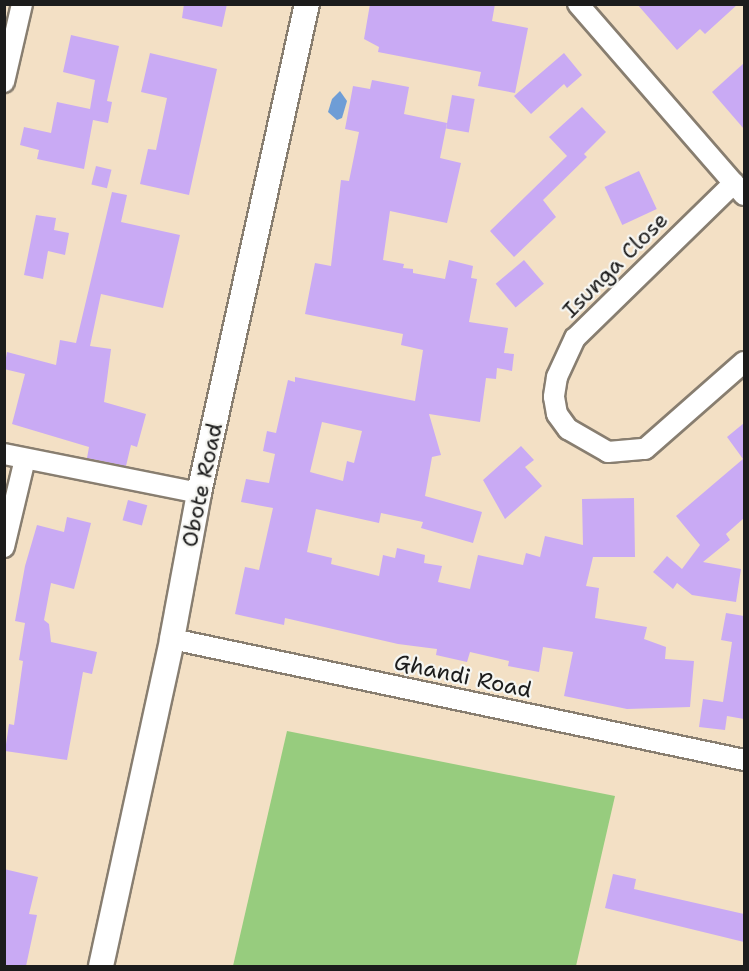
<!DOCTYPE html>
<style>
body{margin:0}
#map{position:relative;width:749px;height:971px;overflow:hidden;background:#f3e0c5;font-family:"Shantell Sans",sans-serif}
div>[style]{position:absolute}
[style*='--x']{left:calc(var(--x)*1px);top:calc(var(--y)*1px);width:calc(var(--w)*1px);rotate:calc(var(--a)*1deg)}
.green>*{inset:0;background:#97cc7e}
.water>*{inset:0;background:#6e9dd6}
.building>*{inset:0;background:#c9aaf4;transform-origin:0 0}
.roads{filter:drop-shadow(2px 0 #887e70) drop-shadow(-2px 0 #887e70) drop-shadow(0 2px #887e70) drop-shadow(0 -2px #887e70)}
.minor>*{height:20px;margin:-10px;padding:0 10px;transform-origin:10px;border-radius:10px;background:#fff}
.tertiary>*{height:24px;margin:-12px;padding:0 12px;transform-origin:12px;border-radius:12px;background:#fff}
span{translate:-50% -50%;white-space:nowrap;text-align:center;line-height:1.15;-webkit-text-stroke:4.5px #f6f6f2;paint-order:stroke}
.street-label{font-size:22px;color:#1c1c1c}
.frame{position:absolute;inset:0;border:6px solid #1c1c1c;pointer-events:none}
</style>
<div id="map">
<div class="green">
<i style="clip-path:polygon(287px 731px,615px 796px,576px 966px,233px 966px)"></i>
</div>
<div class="water">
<i style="clip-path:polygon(340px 91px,347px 101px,342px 118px,337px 120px,328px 112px,332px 99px)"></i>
</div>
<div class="building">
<i style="clip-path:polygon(184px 4px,227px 4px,222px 27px,182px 18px)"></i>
<i style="clip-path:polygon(370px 4px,495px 4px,492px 21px,528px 28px,515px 93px,478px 86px,481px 72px,378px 52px,379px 47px,364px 39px)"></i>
<i style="clip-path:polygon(637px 4px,738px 4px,705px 34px,700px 29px,677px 50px)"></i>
<i style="clip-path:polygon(71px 35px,119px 46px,107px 101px,112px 102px,108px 123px,93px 120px,84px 169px,37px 159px,39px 150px,20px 145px,24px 127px,51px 133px,57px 102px,90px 109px,95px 80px,63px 72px)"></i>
<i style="clip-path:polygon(150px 53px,217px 69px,189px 195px,140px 184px,148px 149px,156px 150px,167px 98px,141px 92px)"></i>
<i style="clip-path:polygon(564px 53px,582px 75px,567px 88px,564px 84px,531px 114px,514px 96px)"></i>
<i style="clip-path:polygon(744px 63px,744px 129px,712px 92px)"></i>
<i style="clip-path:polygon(evenodd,372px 80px,409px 87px,404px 114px,447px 123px,440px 158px,461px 163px,447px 223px,390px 211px,383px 260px,404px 264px,403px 268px,413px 269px,413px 273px,445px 279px,449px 260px,473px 266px,471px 278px,477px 279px,469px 322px,508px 328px,504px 353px,514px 354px,512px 371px,497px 368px,496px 379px,486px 378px,480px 422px,429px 414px,441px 455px,432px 457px,425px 496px,482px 512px,473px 543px,421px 528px,423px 522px,381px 513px,379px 523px,316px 509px,307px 552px,332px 558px,331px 564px,379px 576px,383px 555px,395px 558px,397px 548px,425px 555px,424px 563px,442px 566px,438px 582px,470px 589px,478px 555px,523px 565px,526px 553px,540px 557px,545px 536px,583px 545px,582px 499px,634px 498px,635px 557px,593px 557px,586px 586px,599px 588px,595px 618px,647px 627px,644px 639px,666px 647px,665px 659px,694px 661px,690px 707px,627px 709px,564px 696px,573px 652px,543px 647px,539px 672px,508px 666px,509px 661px,470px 652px,467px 662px,436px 655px,437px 649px,398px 644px,285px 618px,284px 625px,235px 614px,245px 567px,259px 570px,273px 508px,241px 502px,246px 479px,269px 483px,275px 454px,263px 451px,267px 431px,276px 433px,288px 380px,295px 382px,295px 377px,415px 401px,423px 350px,401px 345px,403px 334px,305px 314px,315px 263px,331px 266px,341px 180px,349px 181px,359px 132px,345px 129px,353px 86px,370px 89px,372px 80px,322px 422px,362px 431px,354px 463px,347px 461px,343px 481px,310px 472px,322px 422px)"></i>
<i style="left:452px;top:95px;width:23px;height:34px;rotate:10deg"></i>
<i style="clip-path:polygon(582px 107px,606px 132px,584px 154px,587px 157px,543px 200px,556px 217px,514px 257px,490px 231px,567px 156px,549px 137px)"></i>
<i style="left:96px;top:166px;width:16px;height:19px;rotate:14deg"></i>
<i style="left:639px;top:171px;width:42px;height:38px;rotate:65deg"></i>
<i style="clip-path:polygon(112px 192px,127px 195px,121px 222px,180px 235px,163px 308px,101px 294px,90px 346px,111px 349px,104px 402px,146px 414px,137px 447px,131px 445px,126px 466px,87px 458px,89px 447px,12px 424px,25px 374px,4px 369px,7px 352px,56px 365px,60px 340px,76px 343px)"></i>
<i style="clip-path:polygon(36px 215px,56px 218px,54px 230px,69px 233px,65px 255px,48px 251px,43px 279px,24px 275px)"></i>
<i style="left:524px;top:260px;width:31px;height:37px;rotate:50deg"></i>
<i style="clip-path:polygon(744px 423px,744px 518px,726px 534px,730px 540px,703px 562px,741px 569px,736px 602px,692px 595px,677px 583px,673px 589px,653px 572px,667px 556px,682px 569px,700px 545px,676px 516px,743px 459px,727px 437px)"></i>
<i style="clip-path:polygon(521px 446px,534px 460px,525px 467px,542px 486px,505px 519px,483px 480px)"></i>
<i style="left:128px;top:500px;width:20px;height:21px;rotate:15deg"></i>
<i style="clip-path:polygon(67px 517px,91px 523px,74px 589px,51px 583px,44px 620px,49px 624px,51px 642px,97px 652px,92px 674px,83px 672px,67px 760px,5px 751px,9px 724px,14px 725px,23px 661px,19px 660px,25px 623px,15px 621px,25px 566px,37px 525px,64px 532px)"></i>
<i style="clip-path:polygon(726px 613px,744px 616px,744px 719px,727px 716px,725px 730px,699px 727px,703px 699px,723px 702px,732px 642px,721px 640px)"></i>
<i style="clip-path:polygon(4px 869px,38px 877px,29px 914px,37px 915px,26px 966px,4px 966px)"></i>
<i style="clip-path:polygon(613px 874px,636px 879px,634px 889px,744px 914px,744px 942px,605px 908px)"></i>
</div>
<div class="roads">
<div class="minor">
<i style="--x:578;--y:4;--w:253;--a:49"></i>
<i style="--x:4;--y:82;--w:80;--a:-77"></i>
<i style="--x:734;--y:183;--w:222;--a:135.7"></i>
<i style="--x:575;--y:338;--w:43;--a:114.8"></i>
<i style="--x:557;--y:377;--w:20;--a:99"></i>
<i style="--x:554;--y:397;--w:17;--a:80"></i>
<i style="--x:557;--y:414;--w:19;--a:54"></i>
<i style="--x:568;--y:429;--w:46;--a:29.9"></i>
<i style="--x:608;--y:452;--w:37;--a:-5"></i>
<i style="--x:645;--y:449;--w:132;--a:-41.3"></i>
<i style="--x:4;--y:454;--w:199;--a:11.3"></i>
<i style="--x:4;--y:547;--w:90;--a:-76.6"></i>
<i style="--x:172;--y:639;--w:585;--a:11.94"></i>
</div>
<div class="tertiary">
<i style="--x:101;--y:966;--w:335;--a:-77.7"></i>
<i style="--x:172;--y:639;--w:148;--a:-79.5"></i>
<i style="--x:199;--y:493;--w:501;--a:-77.55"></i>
</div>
</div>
<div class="street-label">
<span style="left:615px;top:265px;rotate:-45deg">Isunga Close</span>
<span style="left:202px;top:485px;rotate:-78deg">Obote Road</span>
<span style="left:463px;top:676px;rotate:12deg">Ghandi Road</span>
</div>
<div class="frame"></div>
</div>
